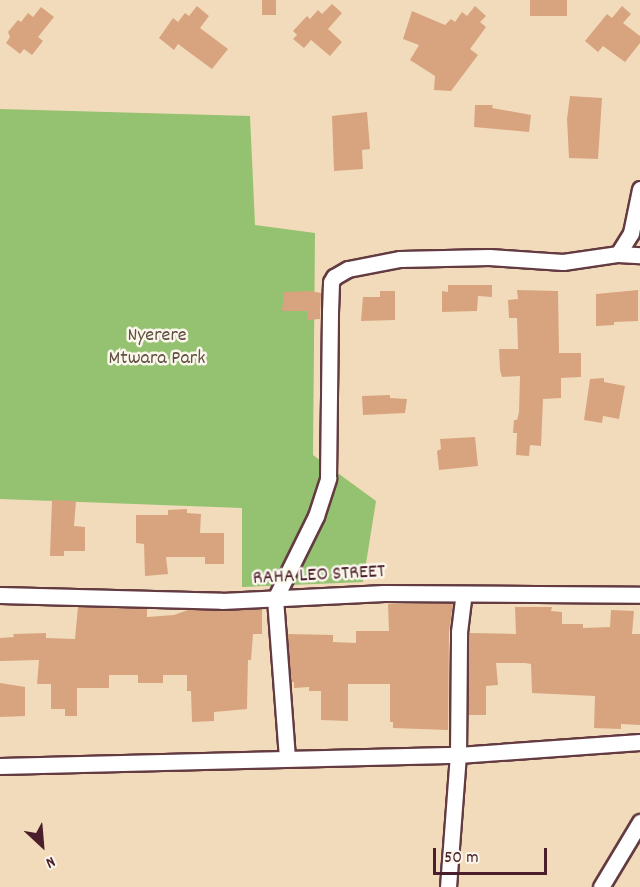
<!DOCTYPE html>
<style>
body{margin:0}
#map{position:relative;width:640px;height:887px;overflow:hidden;background:#f2dbbb;font-family:Dekko,sans-serif}
div>[style]{position:absolute}
[style*='--x']{left:calc(var(--x)*1px);top:calc(var(--y)*1px);width:calc(var(--w)*1px);rotate:calc(var(--a)*1deg)}
.green>*{inset:0;background:#94c270}
.building>*{inset:0;background:#d8a47f;transform-origin:0 0}
.roads{filter:drop-shadow(2px 0 #633b41) drop-shadow(-2px 0 #633b41) drop-shadow(0 2px #633b41) drop-shadow(0 -2px #633b41)}
.minor>*{height:15px;margin:-7.5px;padding:0 7.5px;transform-origin:7.5px;border-radius:7.5px;background:#fff}
span{translate:-50% -50%;white-space:nowrap;text-align:center;line-height:1.15;-webkit-text-stroke:5px #fbf7ec;paint-order:stroke}
.park-label{font-size:20px;color:#605040}
.street-label{font-size:20px;color:#4a1f2b}
.north{position:absolute;left:12px;top:815px;width:60px;height:60px;-webkit-text-stroke:4px #fbf7ec;paint-order:stroke;rotate:154deg;font-size:16px;font-weight:700;line-height:24px;text-align:center;color:#4a1f2b}
.north::after{content:'';display:block;margin:auto;width:21px;height:27px;background:#4a1f2b;clip-path:polygon(50% 0,100% 100%,50% 72%,0 100%)}
.scale{position:absolute;left:433px;top:848px;width:114px;height:27px;box-sizing:border-box;border:3px solid #4a1f2b;border-top:0;padding-left:8px;font-size:18px;line-height:21px;white-space:nowrap;color:#4a1f2b;-webkit-text-stroke:4px #fbf7ec;paint-order:stroke}
</style>
<div id="map">
<div class="green">
<i style="clip-path:polygon(0 109px,250px 116px,255px 225px,315px 233px,313px 455px,376px 501px,363px 582px,242px 587px,242px 508px,0 499px)"></i>
</div>
<div class="building">
<i style="left:262px;top:0;width:14px;height:15px"></i>
<i style="left:530px;top:0;width:37px;height:16px"></i>
<i style="clip-path:polygon(332px 4px,342px 13px,328px 29px,342px 42px,330px 56px,311px 40px,304px 48px,293px 39px,297px 35px,293px 31px,307px 16px,310px 19px,318px 10px,322px 14px)"></i>
<i style="clip-path:polygon(197px 6px,209px 16px,200px 28px,228px 49px,212px 69px,178px 44px,174px 50px,159px 38px,173px 18px,178px 22px,185px 13px,189px 16px)"></i>
<i style="clip-path:polygon(475px 6px,486px 16px,480px 22px,486px 27px,470px 49px,478px 55px,451px 91px,434px 90px,435px 76px,410px 60px,419px 45px,403px 39px,412px 11px,445px 25px,451px 19px,455px 22px,462px 12px,467px 16px)"></i>
<i style="clip-path:polygon(622px 6px,631px 14px,623px 23px,640px 36px,640px 43px,625px 62px,603px 46px,598px 52px,585px 41px,607px 14px,612px 18px)"></i>
<i style="clip-path:polygon(41px 7px,54px 17px,38px 37px,43px 41px,32px 55px,24px 49px,20px 54px,6px 43px,10px 37px,8px 32px,18px 20px,21px 22px,28px 13px,33px 17px)"></i>
<i style="clip-path:polygon(570px 96px,602px 98px,598px 159px,569px 158px,567px 119px)"></i>
<i style="clip-path:polygon(475px 105px,493px 105px,492px 108px,531px 115px,529px 132px,474px 127px)"></i>
<i style="clip-path:polygon(367px 112px,370px 149px,362px 150px,363px 169px,334px 171px,332px 116px)"></i>
<i style="clip-path:polygon(448px 285px,492px 285px,492px 297px,478px 296px,477px 311px,442px 312px,442px 291px,448px 292px)"></i>
<i style="clip-path:polygon(517px 290px,558px 291px,559px 353px,581px 353px,581px 377px,561px 378px,561px 398px,543px 399px,541px 446px,530px 445px,529px 456px,516px 455px,517px 433px,513px 433px,514px 420px,517px 420px,519px 412px,520px 376px,502px 377px,500px 370px,499px 349px,518px 349px,517px 318px,509px 318px,508px 300px,518px 299px)"></i>
<i style="clip-path:polygon(638px 290px,638px 321px,614px 322px,614px 325px,596px 326px,596px 294px)"></i>
<i style="clip-path:polygon(311px 291px,321px 293px,320px 319px,307px 320px,307px 311px,282px 311px,284px 292px)"></i>
<i style="clip-path:polygon(380px 291px,395px 291px,395px 320px,361px 321px,363px 297px,380px 297px)"></i>
<i style="clip-path:polygon(604px 378px,604px 382px,625px 386px,619px 419px,603px 416px,602px 423px,584px 420px,590px 379px)"></i>
<i style="clip-path:polygon(390px 395px,390px 398px,407px 399px,405px 413px,363px 415px,362px 396px)"></i>
<i style="clip-path:polygon(475px 437px,478px 466px,439px 470px,437px 451px,441px 449px,440px 439px)"></i>
<i style="clip-path:polygon(52px 500px,76px 501px,74px 526px,85px 527px,85px 551px,64px 551px,64px 556px,50px 556px)"></i>
<i style="clip-path:polygon(187px 509px,187px 513px,201px 514px,200px 533px,224px 533px,224px 564px,205px 564px,205px 557px,166px 557px,168px 574px,145px 576px,144px 544px,136px 543px,136px 515px,168px 515px,168px 510px)"></i>
<i style="clip-path:polygon(453px 603px,449px 632px,448px 730px,393px 728px,393px 722px,390px 722px,390px 684px,348px 684px,348px 721px,321px 720px,321px 691px,309px 691px,309px 687px,294px 688px,294px 682px,291px 682px,287px 634px,333px 635px,333px 642px,356px 643px,356px 631px,389px 631px,388px 604px)"></i>
<i style="clip-path:polygon(78px 607px,147px 609px,147px 617px,174px 615px,188px 610px,262px 609px,262px 634px,253px 634px,251px 660px,248px 660px,247px 709px,214px 712px,214px 721px,192px 722px,191px 691px,187px 691px,187px 675px,163px 675px,163px 683px,138px 683px,138px 675px,109px 675px,109px 688px,77px 688px,77px 716px,65px 716px,65px 709px,51px 709px,51px 684px,37px 684px,39px 660px,0 661px,0 638px,14px 637px,13px 634px,46px 633px,46px 638px,75px 639px)"></i>
<i style="clip-path:polygon(515px 607px,552px 607px,551px 611px,562px 612px,562px 624px,583px 624px,583px 628px,610px 627px,611px 610px,634px 611px,632px 634px,640px 634px,640px 725px,621px 724px,621px 729px,594px 728px,595px 696px,532px 693px,531px 664px,525px 663px,496px 663px,498px 685px,486px 686px,486px 715px,468px 715px,469px 633px,516px 634px)"></i>
<i style="clip-path:polygon(0 683px,25px 687px,25px 716px,0 717px)"></i>
</div>
<div class="roads">
<div class="minor">
<i style="--x:618;--y:254;--w:25;--a:-58"></i>
<i style="--x:631;--y:233;--w:45;--a:-78.4"></i>
<i style="--x:0;--y:595;--w:222;--a:1.5"></i>
<i style="--x:222;--y:601;--w:162;--a:-2.8"></i>
<i style="--x:384;--y:593;--w:256;--a:0.4"></i>
<i style="--x:287;--y:758;--w:159;--a:-94.3"></i>
<i style="--x:275;--y:599;--w:93;--a:-63.7"></i>
<i style="--x:316;--y:516;--w:40;--a:-72"></i>
<i style="--x:328;--y:478;--w:166;--a:-89.3"></i>
<i style="--x:330;--y:312;--w:30;--a:-88"></i>
<i style="--x:331;--y:282;--w:6;--a:-59"></i>
<i style="--x:334;--y:277;--w:16;--a:-30"></i>
<i style="--x:348;--y:269;--w:53;--a:-10.9"></i>
<i style="--x:400;--y:259;--w:89;--a:-1.3"></i>
<i style="--x:489;--y:257;--w:74;--a:3.9"></i>
<i style="--x:563;--y:262;--w:56;--a:-8.3"></i>
<i style="--x:618;--y:254;--w:22;--a:3"></i>
<i style="--x:0;--y:766;--w:458;--a:-1.4"></i>
<i style="--x:458;--y:755;--w:182;--a:-4.1"></i>
<i style="--x:448;--y:887;--w:132;--a:-85.7"></i>
<i style="--x:458;--y:755;--w:123;--a:-89.5"></i>
<i style="--x:459;--y:632;--w:38;--a:-83"></i>
<i style="--x:601;--y:887;--w:76;--a:-59"></i>
</div>
</div>
<div class="park-label">
<span style="left:157px;top:348px">Nyerere<br>Mtwara Park</span>
</div>
<div class="street-label">
<span style="left:319px;top:576px;rotate:-3deg">RAHA LEO STREET</span>
</div>
<div class="north">N</div>
<div class="scale">50 m</div>
</div>
